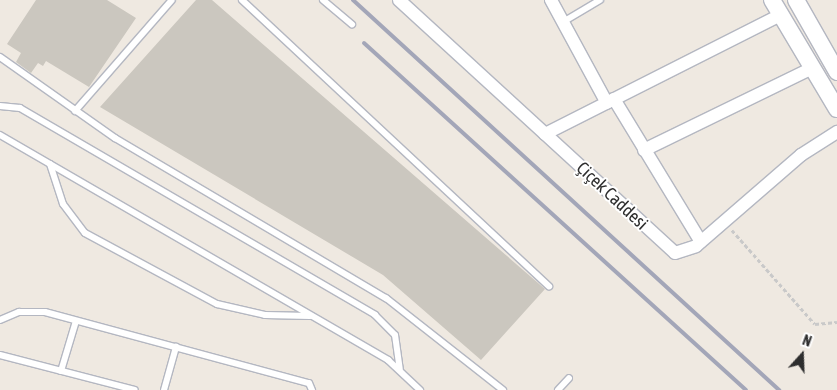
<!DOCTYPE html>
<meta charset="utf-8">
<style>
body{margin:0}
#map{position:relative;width:837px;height:390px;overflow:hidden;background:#efe9e1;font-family:"Asap Condensed",sans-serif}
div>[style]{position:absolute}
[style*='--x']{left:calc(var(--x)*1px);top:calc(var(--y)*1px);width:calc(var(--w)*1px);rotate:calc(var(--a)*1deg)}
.building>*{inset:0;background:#cbc7bf}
.path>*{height:2.5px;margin-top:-1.25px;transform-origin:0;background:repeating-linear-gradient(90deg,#c9c9c9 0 4px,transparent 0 6.5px)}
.roads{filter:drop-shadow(1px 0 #b4b7c1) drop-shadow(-1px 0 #b4b7c1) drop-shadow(0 1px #b4b7c1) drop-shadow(0 -1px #b4b7c1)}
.service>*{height:6px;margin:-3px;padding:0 3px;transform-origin:3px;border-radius:3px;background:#fff}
.minor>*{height:12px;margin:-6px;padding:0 6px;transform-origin:6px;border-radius:6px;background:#fff}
.tertiary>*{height:16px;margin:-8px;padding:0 8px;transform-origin:8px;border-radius:8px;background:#fff}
.rail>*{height:4px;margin:-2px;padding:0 2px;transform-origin:2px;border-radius:2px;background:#a3a6b8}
span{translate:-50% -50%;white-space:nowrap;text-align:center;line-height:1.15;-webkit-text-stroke:4px #fff;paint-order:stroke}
.street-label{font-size:18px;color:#2e2e2e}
.north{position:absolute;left:777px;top:330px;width:50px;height:50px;-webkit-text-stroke:4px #fff;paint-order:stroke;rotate:20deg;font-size:14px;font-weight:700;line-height:20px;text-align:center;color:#2e2e2e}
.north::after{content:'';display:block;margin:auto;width:18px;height:22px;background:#2e2e2e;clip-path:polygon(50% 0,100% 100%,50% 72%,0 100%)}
</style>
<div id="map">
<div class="building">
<i style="clip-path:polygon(36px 0,107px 0,136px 18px,89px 87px,46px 61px,43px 66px,38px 63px,31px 73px,16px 62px,21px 53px,7px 44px)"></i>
<i style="clip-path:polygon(196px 0,212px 0,545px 289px,481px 360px,383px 275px,100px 107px)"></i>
</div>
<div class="path">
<i style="--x:732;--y:230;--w:125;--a:48.6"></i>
<i style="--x:815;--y:324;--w:22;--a:-5"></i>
</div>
<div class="roads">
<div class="service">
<i style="--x:242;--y:0;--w:420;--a:43"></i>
<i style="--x:323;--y:0;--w:38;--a:40"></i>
<i style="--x:563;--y:22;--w:43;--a:-30.7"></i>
<i style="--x:0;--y:57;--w:141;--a:35.2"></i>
<i style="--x:115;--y:138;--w:315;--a:30.6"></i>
<i style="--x:386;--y:298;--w:149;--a:38.2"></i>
<i style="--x:0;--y:106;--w:20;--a:6"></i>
<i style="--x:20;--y:108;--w:411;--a:30.2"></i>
<i style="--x:375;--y:315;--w:28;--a:45"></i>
<i style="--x:395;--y:335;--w:34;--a:82"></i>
<i style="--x:75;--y:111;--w:147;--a:-48.9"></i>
<i style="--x:0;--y:135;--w:449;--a:30.1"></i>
<i style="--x:388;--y:360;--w:44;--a:43.2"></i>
<i style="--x:50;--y:164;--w:42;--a:72"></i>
<i style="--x:63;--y:204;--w:36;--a:53"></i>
<i style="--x:85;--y:233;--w:150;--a:28.3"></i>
<i style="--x:217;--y:304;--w:49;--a:12.9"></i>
<i style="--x:265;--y:315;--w:45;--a:1.3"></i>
<i style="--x:0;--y:320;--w:21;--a:-23"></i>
<i style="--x:19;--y:312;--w:26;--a:0"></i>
<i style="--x:45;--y:312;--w:273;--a:15.1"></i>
<i style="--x:309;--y:383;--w:8;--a:67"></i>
<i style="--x:0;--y:355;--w:139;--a:14.5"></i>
<i style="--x:61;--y:371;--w:52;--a:-73.3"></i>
<i style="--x:164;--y:390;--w:45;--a:-74.4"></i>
<i style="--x:558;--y:390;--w:16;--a:-47"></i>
</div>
<div class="minor">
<i style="--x:399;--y:0;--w:374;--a:42.5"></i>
<i style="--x:675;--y:253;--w:22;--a:-18"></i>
<i style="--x:696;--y:246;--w:139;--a:-40.9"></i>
<i style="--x:801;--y:155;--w:43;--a:-32.6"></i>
<i style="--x:551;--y:0;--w:117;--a:61.5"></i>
<i style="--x:614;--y:99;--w:167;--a:58.7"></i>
<i style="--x:545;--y:134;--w:264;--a:-26.8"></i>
<i style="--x:644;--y:150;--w:187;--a:-26"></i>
</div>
<div class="tertiary">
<i style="--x:772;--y:0;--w:127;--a:59.2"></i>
<i style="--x:796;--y:0;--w:83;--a:60.3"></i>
</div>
</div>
<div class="rail">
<i style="--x:353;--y:0;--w:578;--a:42.47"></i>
<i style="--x:364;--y:43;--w:516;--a:42.25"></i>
</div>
<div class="street-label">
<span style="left:612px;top:196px;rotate:43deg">Çiçek Caddesi</span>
</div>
<div class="north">N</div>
</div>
